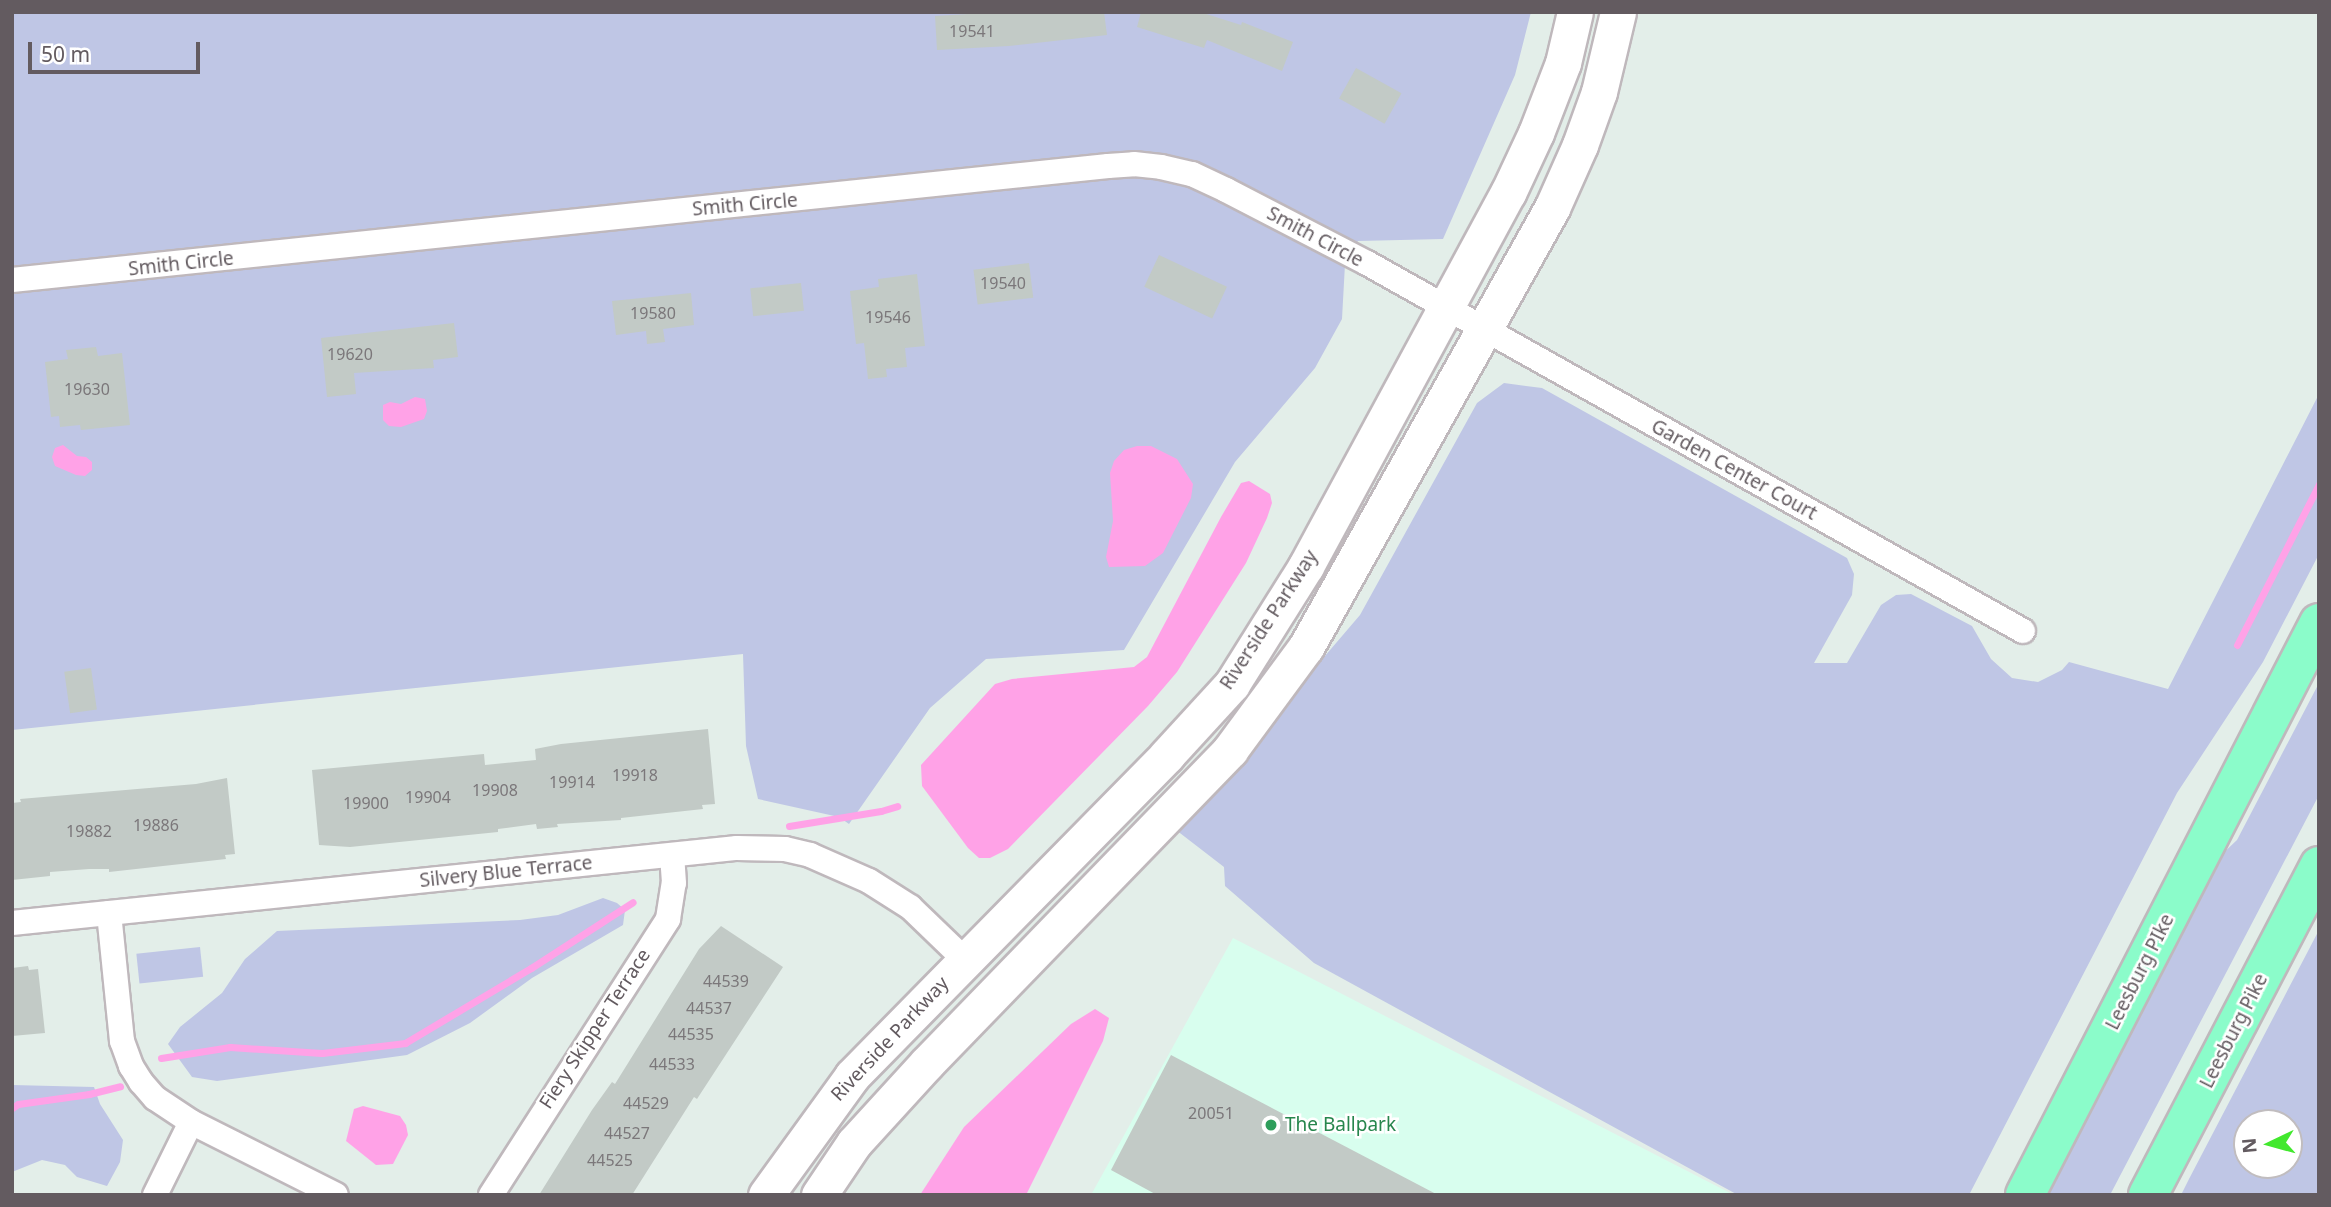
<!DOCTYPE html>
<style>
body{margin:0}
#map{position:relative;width:2331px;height:1207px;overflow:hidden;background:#e3eee9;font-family:"Noto Sans",sans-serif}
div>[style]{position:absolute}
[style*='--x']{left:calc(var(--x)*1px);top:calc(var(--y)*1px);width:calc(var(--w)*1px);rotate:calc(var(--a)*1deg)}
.commercial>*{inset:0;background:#d8feee}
.green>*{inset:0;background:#bfc6e5;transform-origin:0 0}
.water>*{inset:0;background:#ffa2e7}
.stream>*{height:7px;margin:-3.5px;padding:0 3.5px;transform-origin:3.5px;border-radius:3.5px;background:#ffa2e7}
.building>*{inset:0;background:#c2cac6;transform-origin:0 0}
.roads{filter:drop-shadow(2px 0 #bfb8bc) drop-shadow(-2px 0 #bfb8bc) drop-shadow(0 2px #bfb8bc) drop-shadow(0 -2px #bfb8bc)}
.minor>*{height:24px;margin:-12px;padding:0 12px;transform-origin:12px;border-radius:12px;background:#fff}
.secondary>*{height:35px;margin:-17.5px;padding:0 17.5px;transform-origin:17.5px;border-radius:17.5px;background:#fff}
.motorway>*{height:38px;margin:-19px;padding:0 19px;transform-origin:19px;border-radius:19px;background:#8bfcca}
.dots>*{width:19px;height:19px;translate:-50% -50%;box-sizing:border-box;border:4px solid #fff;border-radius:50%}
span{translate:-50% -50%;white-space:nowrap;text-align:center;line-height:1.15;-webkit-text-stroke:5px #fff;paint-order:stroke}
.number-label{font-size:16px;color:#7b777a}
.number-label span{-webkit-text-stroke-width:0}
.street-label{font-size:19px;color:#635b60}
.leisure-label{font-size:19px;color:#27864d}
.left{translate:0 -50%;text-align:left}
.frame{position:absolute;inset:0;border:14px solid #635b60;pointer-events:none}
.north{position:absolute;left:2233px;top:1109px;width:70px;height:70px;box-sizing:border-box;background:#fff;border:2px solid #c1bdbf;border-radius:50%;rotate:265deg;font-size:19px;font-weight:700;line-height:28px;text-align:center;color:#635b60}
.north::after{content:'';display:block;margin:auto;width:24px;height:32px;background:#42e82e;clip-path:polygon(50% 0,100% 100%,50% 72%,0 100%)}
.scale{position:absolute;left:28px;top:42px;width:172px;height:32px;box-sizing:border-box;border:4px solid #635b60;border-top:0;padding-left:9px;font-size:21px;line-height:24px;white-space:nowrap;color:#635b60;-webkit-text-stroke:5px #fff;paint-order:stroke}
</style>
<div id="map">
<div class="commercial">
<i style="clip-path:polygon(1233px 938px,1734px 1195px,1091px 1195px)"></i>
</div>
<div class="green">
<i style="clip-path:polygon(12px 12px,1531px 12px,1515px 75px,1443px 239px,1358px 241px,1345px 264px,1342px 319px,1315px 368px,1235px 462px,1124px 650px,986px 659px,930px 708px,849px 824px,839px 817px,758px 799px,746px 746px,743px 654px,12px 730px)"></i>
<i style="clip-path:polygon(1504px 383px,1542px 388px,1847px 558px,1854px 574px,1852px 595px,1814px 663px,1847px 663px,1881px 605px,1896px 595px,1911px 594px,1972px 626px,1991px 659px,2012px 678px,2038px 682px,2062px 670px,2069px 662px,2168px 689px,2319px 394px,2319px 554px,2263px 662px,2177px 793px,1969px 1195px,1738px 1195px,1314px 963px,1225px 886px,1224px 867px,1176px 830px,1360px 615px,1477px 403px)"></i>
<i style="clip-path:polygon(2319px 683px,2319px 795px,2110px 1195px,2044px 1195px,2218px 858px,2237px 840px)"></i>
<i style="clip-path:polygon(603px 898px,617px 903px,625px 910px,623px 925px,532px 978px,470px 1023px,407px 1055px,217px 1081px,192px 1077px,168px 1044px,180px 1027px,222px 993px,245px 959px,277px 931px,520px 920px,558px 915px)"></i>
<i style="clip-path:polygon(evenodd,2319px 930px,2319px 1195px,2181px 1195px,2189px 1179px,2319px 930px,2247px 1123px,2289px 1123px,2289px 1165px,2247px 1165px,2247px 1123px)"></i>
<i style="left:200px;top:947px;width:30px;height:64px;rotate:84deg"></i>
<i style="clip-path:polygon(12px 1085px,94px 1087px,100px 1104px,123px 1140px,120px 1162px,107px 1186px,77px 1177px,65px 1165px,42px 1160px,12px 1172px)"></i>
</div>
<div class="water">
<i style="clip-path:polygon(415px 397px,425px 399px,427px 411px,424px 419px,401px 427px,389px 426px,383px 420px,383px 405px,390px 402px,401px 404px)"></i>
<i style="clip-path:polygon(63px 445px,77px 456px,86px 457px,92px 462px,92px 470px,85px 476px,76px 475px,55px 466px,52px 457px,55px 448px)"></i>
<i style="clip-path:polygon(1137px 446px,1151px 446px,1177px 459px,1193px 484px,1191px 498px,1163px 553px,1145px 566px,1109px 567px,1106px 557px,1113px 521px,1110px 473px,1114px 461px,1124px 450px)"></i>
<i style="clip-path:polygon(1249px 481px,1270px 494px,1272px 503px,1267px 518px,1246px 563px,1177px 672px,1148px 706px,1008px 849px,990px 858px,979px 858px,968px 848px,922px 786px,921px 765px,995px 684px,1012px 679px,1134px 667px,1147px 657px,1221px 517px,1241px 483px)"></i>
<i style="clip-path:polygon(1095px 1009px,1109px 1018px,1103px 1041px,1026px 1195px,920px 1195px,964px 1127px,1071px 1024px)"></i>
<i style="clip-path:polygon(363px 1106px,400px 1116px,406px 1125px,408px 1135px,393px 1164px,376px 1165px,346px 1141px,354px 1109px)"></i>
</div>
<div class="stream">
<i style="--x:2237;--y:645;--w:181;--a:-63"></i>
<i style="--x:789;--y:826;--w:93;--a:-9.3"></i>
<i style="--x:881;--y:811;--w:17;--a:-17"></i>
<i style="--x:161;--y:1058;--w:70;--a:-9.1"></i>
<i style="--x:230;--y:1047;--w:92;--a:3.7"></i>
<i style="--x:322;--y:1053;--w:84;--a:-6.9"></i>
<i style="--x:405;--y:1043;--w:147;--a:-30.8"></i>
<i style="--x:531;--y:968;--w:121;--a:-32.9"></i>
<i style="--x:12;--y:1108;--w:7;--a:-34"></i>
<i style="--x:18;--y:1104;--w:72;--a:-8"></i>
<i style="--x:89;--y:1094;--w:32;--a:-14"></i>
</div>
<div class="building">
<i style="clip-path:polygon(1001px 12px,1104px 12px,1107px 35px,1009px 46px,937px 50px,935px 16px)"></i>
<i style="clip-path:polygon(1141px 12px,1200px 12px,1241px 25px,1242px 22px,1293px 42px,1282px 71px,1207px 40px,1204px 48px,1137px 27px)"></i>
<i style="left:1356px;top:68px;width:52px;height:35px;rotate:29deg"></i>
<i style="left:1159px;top:255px;width:75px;height:35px;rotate:25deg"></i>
<i style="left:1029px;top:263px;width:35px;height:56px;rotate:83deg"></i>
<i style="clip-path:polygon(917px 274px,925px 346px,905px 348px,907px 367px,886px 369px,887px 377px,868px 379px,864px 343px,856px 344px,850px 291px,879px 287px,878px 279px)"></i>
<i style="left:801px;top:283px;width:28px;height:51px;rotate:84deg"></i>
<i style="clip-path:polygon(691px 293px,694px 325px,663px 329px,665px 342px,647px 344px,646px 331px,616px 335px,612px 301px)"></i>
<i style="clip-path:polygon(454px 323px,458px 357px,433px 360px,434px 368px,354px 373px,356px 394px,327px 397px,321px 338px)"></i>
<i style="clip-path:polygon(96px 347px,98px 356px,122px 353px,130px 425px,81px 430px,80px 425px,60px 427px,59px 416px,51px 417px,45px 362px,68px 359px,66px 350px)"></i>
<i style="left:91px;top:668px;width:42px;height:27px;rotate:82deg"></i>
<i style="clip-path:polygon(708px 729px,715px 804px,702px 805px,703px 809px,621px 818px,621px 820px,557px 824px,558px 827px,537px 829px,536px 824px,498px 829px,498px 832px,350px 847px,319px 845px,312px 770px,484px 754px,485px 765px,536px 760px,535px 749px,561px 744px)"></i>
<i style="clip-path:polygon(227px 778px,235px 854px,225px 855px,226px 859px,109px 872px,109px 869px,89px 869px,50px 872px,50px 876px,12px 880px,12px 803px,21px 802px,20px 799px,196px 784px)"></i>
<i style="clip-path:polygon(721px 926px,783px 967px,697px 1099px,694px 1097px,632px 1195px,539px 1195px,592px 1110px,612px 1082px,615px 1084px,699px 949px)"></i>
<i style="clip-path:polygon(28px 966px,29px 970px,38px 969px,45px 1033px,12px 1036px,12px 968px)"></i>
<i style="clip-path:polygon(1171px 1055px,1438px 1195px,1157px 1195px,1111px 1170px)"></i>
</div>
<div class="roads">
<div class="minor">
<i style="--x:12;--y:280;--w:1102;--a:-5.94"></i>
<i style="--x:1108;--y:166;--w:26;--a:-4"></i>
<i style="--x:1134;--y:164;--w:27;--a:6"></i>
<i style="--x:1161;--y:167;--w:32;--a:13"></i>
<i style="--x:1192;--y:174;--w:38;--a:25"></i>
<i style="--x:1226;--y:190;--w:159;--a:27.4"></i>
<i style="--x:1367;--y:263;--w:752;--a:29.29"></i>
<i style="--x:109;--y:913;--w:129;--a:84.2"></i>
<i style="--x:122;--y:1041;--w:27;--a:70"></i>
<i style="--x:131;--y:1066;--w:19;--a:58"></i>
<i style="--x:141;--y:1082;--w:21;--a:49"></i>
<i style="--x:155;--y:1098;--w:43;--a:33.7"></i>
<i style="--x:191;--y:1122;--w:162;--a:26.7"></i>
<i style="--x:12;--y:923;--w:729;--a:-5.91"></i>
<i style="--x:737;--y:848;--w:48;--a:1.2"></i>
<i style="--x:785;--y:849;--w:26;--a:13"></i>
<i style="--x:810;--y:855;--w:64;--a:23.8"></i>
<i style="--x:869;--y:881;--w:49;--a:32.4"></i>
<i style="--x:910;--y:907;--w:76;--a:43.9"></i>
<i style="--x:155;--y:1195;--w:81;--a:-63.7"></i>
<i style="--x:491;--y:1195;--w:328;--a:-57.3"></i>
<i style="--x:668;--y:919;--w:36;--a:-81"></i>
<i style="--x:674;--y:883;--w:28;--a:-94"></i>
</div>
<div class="secondary">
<i style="--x:766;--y:1195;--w:147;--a:-54.1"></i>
<i style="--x:852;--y:1076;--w:450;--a:-45.5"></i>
<i style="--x:1167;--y:755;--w:96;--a:-47.5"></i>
<i style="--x:1232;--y:684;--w:139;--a:-57.9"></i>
<i style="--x:1306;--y:566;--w:424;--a:-61.6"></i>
<i style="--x:1508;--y:193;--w:66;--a:-65"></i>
<i style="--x:1536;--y:133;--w:75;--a:-68.9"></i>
<i style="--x:1563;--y:63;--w:52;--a:-76.8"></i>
<i style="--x:819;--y:1195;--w:63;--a:-56.1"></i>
<i style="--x:854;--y:1143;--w:108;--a:-47.6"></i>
<i style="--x:927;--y:1063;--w:436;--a:-45.9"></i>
<i style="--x:1230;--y:750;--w:128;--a:-53.6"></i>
<i style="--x:1306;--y:647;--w:503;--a:-60.74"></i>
<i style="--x:1552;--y:208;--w:69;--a:-66"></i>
<i style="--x:1580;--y:145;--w:56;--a:-70.3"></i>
<i style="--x:1599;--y:92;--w:82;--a:-76.6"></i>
</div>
<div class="motorway">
<i style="--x:2025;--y:1195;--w:643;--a:-62.8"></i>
<i style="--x:2148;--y:1195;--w:371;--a:-62.5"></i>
</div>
</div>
<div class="dots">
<i style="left:1271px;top:1125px;background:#2e9e5b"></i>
</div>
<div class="number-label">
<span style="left:972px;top:31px">19541</span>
<span style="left:1003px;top:283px">19540</span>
<span style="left:653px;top:313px">19580</span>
<span style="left:888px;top:317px">19546</span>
<span style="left:350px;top:354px">19620</span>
<span style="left:87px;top:389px">19630</span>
<span style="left:635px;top:775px">19918</span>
<span style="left:572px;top:782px">19914</span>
<span style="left:495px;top:790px">19908</span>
<span style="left:428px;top:797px">19904</span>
<span style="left:366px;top:803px">19900</span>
<span style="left:156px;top:825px">19886</span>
<span style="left:89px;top:831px">19882</span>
<span style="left:726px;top:981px">44539</span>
<span style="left:709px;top:1008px">44537</span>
<span style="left:691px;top:1034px">44535</span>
<span style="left:672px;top:1064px">44533</span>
<span style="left:646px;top:1103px">44529</span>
<span style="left:1211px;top:1113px">20051</span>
<span style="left:627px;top:1133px">44527</span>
<span style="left:610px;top:1160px">44525</span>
</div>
<div class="street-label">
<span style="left:745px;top:205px;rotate:-5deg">Smith Circle</span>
<span style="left:1315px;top:237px;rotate:28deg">Smith Circle</span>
<span style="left:181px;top:264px;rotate:-6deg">Smith Circle</span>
<span style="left:1734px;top:470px;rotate:29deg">Garden Center Court</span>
<span style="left:1269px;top:620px;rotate:-57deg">Riverside Parkway</span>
<span style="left:506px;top:872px;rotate:-6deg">Silvery Blue Terrace</span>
<span style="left:2140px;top:972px;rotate:-63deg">Leesburg PIke</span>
<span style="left:595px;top:1029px;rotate:-57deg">Fiery Skipper Terrace</span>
<span style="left:2234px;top:1031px;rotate:-63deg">Leesburg Pike</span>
<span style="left:890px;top:1039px;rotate:-47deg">Riverside Parkway</span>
</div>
<div class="leisure-label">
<span class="left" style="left:1285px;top:1125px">The Ballpark</span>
</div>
<div class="frame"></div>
<div class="north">N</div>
<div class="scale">50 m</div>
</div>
